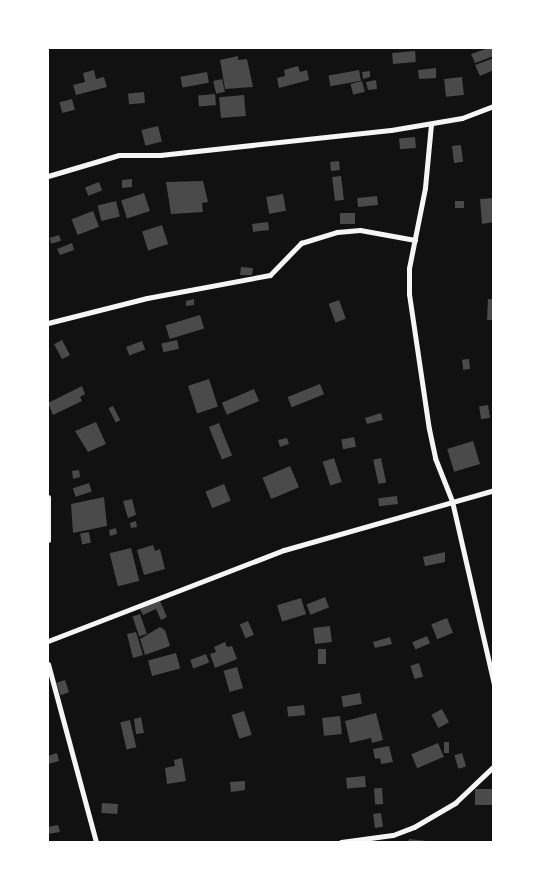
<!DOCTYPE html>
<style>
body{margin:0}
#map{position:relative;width:541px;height:890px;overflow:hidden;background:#111;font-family:Cabin,sans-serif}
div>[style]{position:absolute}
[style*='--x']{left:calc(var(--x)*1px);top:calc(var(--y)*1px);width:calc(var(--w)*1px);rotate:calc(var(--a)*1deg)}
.building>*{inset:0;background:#4a4a4a;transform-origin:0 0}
.minor>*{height:5px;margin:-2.5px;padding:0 2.5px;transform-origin:2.5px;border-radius:2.5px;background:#f5f5f5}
span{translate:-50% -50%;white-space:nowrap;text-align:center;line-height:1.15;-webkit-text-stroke:4px #fff;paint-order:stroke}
.frame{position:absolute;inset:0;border:49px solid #fff;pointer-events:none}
</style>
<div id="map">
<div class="building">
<i style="clip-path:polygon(489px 48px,494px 48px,494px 56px,475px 63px,471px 54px)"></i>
<i style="left:415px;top:51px;width:11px;height:23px;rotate:85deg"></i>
<i style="clip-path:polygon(238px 56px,238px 60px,247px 59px,253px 87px,225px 89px,220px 60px)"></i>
<i style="clip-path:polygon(494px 58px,494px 70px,480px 76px,475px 65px)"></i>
<i style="clip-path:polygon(298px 66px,300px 72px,307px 70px,309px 80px,279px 88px,277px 78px,285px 76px,284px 70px)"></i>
<i style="clip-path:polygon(436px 68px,436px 78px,419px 79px,418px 70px)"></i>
<i style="clip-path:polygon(94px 70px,96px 79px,104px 77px,107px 87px,76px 95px,73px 85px,85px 82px,83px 73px)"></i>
<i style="left:359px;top:70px;width:11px;height:31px;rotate:80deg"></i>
<i style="clip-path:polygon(370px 71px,370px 77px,363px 79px,362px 72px)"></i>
<i style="left:207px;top:72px;width:11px;height:27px;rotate:80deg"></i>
<i style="left:462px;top:77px;width:18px;height:18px;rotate:84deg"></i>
<i style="left:222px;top:79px;width:13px;height:9px;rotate:77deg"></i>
<i style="clip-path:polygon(376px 80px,377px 89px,368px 90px,366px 82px)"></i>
<i style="left:362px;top:81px;width:11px;height:12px;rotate:75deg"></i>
<i style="left:144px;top:92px;width:11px;height:16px;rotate:85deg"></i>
<i style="left:215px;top:94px;width:11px;height:17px;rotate:85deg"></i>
<i style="left:244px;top:95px;width:21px;height:25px;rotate:85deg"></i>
<i style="left:72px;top:99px;width:11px;height:13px;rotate:75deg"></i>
<i style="left:158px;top:126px;width:16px;height:17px;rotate:76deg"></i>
<i style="left:415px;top:137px;width:11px;height:16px;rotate:85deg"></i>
<i style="left:461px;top:145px;width:17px;height:9px;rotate:83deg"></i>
<i style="left:339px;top:161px;width:9px;height:9px;rotate:84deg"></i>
<i style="left:341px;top:176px;width:24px;height:9px;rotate:83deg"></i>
<i style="clip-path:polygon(132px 179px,132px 187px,122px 188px,122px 180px)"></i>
<i style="clip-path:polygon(203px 181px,208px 202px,202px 203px,203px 212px,171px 214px,166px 182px)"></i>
<i style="left:99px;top:182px;width:9px;height:15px;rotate:69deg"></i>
<i style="left:144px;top:193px;width:19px;height:24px;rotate:72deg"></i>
<i style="left:283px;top:194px;width:17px;height:17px;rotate:80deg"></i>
<i style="left:377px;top:196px;width:9px;height:20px;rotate:84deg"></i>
<i style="clip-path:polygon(494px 198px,494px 222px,482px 224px,480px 199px)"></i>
<i style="left:116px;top:201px;width:16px;height:19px;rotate:76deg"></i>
<i style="left:455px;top:201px;width:9px;height:7px"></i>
<i style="left:93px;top:211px;width:17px;height:23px;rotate:69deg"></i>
<i style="left:340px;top:213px;width:15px;height:11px"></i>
<i style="left:268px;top:222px;width:8px;height:16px;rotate:83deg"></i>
<i style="left:162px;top:225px;width:20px;height:21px;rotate:72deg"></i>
<i style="left:59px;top:235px;width:6px;height:10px;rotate:72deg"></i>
<i style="clip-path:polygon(72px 243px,74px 250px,60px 255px,57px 249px)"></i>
<i style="clip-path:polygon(241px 267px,253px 268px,252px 275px,240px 275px)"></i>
<i style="clip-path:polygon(194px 299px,194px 305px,186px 306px,186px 301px)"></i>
<i style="clip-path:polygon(488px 299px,494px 299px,494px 320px,487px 320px)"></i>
<i style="left:339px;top:300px;width:20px;height:11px;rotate:70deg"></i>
<i style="left:200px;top:315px;width:14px;height:36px;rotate:73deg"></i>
<i style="left:62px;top:340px;width:17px;height:9px;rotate:62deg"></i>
<i style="left:177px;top:340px;width:9px;height:16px;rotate:77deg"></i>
<i style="left:142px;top:341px;width:9px;height:17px;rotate:69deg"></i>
<i style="left:469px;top:359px;width:10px;height:7px;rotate:84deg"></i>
<i style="left:209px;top:379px;width:29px;height:22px;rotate:72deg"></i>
<i style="left:320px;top:384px;width:11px;height:35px;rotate:68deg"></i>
<i style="clip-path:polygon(82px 386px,85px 394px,80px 397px,82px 401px,53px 415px,48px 403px)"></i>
<i style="left:254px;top:389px;width:13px;height:35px;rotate:67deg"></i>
<i style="left:488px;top:405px;width:13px;height:9px;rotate:81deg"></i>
<i style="left:113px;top:406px;width:16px;height:5px;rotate:63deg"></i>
<i style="clip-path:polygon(381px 413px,383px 420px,367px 424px,365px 418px)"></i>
<i style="clip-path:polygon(96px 422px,106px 444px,88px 452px,75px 431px)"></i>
<i style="left:219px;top:423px;width:35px;height:11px;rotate:68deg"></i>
<i style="left:354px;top:437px;width:10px;height:13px;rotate:79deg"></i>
<i style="clip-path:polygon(287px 438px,289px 444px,280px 447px,278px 440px)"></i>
<i style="left:473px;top:441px;width:24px;height:27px;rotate:73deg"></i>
<i style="left:334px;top:458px;width:25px;height:12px;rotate:72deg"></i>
<i style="left:381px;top:458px;width:25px;height:8px;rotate:78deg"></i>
<i style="left:290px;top:466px;width:23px;height:30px;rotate:67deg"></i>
<i style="clip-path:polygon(79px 470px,80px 477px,73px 479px,72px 471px)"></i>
<i style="left:89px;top:483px;width:9px;height:17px;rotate:72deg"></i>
<i style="left:224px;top:484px;width:18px;height:20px;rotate:68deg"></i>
<i style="left:397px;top:496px;width:8px;height:19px;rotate:83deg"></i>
<i style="clip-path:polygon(104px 497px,107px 526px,73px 533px,71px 504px)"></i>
<i style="clip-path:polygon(132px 499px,136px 515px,128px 518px,123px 501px)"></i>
<i style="clip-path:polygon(136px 521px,137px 527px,131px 528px,130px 523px)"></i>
<i style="clip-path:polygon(116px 528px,117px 534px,110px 536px,109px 530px)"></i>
<i style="left:89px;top:532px;width:11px;height:9px;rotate:80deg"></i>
<i style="clip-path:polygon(153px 545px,155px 551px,160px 549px,165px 569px,144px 575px,137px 550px)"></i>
<i style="left:131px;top:548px;width:34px;height:22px;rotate:76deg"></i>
<i style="clip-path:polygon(445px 552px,445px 562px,425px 566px,423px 557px)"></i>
<i style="left:325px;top:597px;width:11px;height:20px;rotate:68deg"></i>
<i style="left:301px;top:598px;width:17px;height:25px;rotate:73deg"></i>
<i style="clip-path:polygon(160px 601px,167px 617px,161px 620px,156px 609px,143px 615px,140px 609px)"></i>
<i style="left:140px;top:614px;width:21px;height:8px;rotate:71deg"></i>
<i style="left:447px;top:618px;width:16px;height:17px;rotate:68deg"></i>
<i style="left:248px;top:621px;width:15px;height:9px;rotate:67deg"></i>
<i style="left:330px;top:626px;width:16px;height:17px;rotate:83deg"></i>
<i style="clip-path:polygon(160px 627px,165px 630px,170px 646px,145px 655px,140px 639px)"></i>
<i style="clip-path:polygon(136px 632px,143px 655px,133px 658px,127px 634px)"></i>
<i style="left:427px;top:636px;width:8px;height:16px;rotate:67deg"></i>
<i style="clip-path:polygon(390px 637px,392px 644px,375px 648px,373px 642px)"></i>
<i style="clip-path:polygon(225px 642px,227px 647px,232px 646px,237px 659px,215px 668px,210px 654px,216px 652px,214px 647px)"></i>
<i style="left:318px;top:649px;width:8px;height:15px"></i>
<i style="left:176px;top:653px;width:16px;height:29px;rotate:75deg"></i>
<i style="left:206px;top:654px;width:9px;height:17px;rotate:69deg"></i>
<i style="left:419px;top:663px;width:14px;height:9px;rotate:73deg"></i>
<i style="left:237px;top:667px;width:22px;height:14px;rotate:74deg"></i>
<i style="left:65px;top:680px;width:13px;height:9px;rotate:72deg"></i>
<i style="left:360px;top:693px;width:11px;height:19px;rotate:80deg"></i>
<i style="left:304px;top:705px;width:10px;height:17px;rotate:84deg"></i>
<i style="left:442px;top:709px;width:15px;height:12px;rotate:62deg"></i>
<i style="left:244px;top:711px;width:25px;height:13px;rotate:72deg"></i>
<i style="clip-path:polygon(376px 713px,383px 740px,372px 743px,371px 738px,350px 743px,345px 721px)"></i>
<i style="left:340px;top:716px;width:18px;height:18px;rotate:84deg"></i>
<i style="clip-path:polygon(141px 717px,144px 733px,136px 734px,134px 719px)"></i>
<i style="left:130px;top:720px;width:28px;height:10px;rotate:77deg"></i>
<i style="left:444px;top:742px;width:5px;height:11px"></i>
<i style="left:438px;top:743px;width:15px;height:29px;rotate:67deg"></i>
<i style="clip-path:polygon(389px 746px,393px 762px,381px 764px,380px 758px,375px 759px,373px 749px)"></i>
<i style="clip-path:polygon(57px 753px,59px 761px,48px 764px,48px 756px)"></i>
<i style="left:462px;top:753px;width:14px;height:8px;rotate:73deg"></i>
<i style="clip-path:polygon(182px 758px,186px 781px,167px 784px,165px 768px,175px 766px,174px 760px)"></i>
<i style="left:365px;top:776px;width:11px;height:19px;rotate:85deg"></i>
<i style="clip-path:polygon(245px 781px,245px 790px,231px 792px,230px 782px)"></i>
<i style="left:382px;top:788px;width:16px;height:8px;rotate:86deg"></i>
<i style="left:475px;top:789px;width:17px;height:16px"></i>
<i style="left:102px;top:803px;width:16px;height:10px;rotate:4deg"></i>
<i style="left:381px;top:813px;width:14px;height:8px;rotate:82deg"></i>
<i style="clip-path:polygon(58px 825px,60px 832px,48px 834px,48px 827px)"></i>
<i style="clip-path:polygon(409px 839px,427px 841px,427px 842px,408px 842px)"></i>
</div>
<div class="minor">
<i style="--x:431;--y:124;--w:64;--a:95.4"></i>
<i style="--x:425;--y:188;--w:82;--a:101.3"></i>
<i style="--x:409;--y:268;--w:26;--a:90"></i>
<i style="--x:409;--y:294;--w:136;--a:81.6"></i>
<i style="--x:429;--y:429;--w:30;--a:78"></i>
<i style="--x:435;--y:458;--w:46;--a:68.4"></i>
<i style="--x:452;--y:501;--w:188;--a:77.1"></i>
<i style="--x:48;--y:176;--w:74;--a:-16.5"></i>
<i style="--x:119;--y:155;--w:41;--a:0"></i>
<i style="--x:160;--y:155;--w:232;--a:-6.2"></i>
<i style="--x:391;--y:130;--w:72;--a:-9.6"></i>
<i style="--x:462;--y:118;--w:34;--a:-21"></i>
<i style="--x:48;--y:323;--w:102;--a:-14.2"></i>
<i style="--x:147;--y:298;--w:125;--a:-10.6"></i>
<i style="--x:270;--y:275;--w:45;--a:-45.9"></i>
<i style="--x:301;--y:243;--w:38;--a:-17"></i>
<i style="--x:337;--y:232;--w:23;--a:-5"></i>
<i style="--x:360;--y:230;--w:56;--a:10.3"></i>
<i style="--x:48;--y:497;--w:43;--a:90"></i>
<i style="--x:48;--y:641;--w:253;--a:-21.1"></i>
<i style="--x:284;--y:550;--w:218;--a:-15.9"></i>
<i style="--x:48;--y:664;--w:184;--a:74.9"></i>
<i style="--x:341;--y:842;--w:52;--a:-7.7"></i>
<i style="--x:393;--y:835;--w:22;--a:-21"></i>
<i style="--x:414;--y:827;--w:48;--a:-30.3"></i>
<i style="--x:455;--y:803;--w:54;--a:-43.5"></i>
</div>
<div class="frame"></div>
</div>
